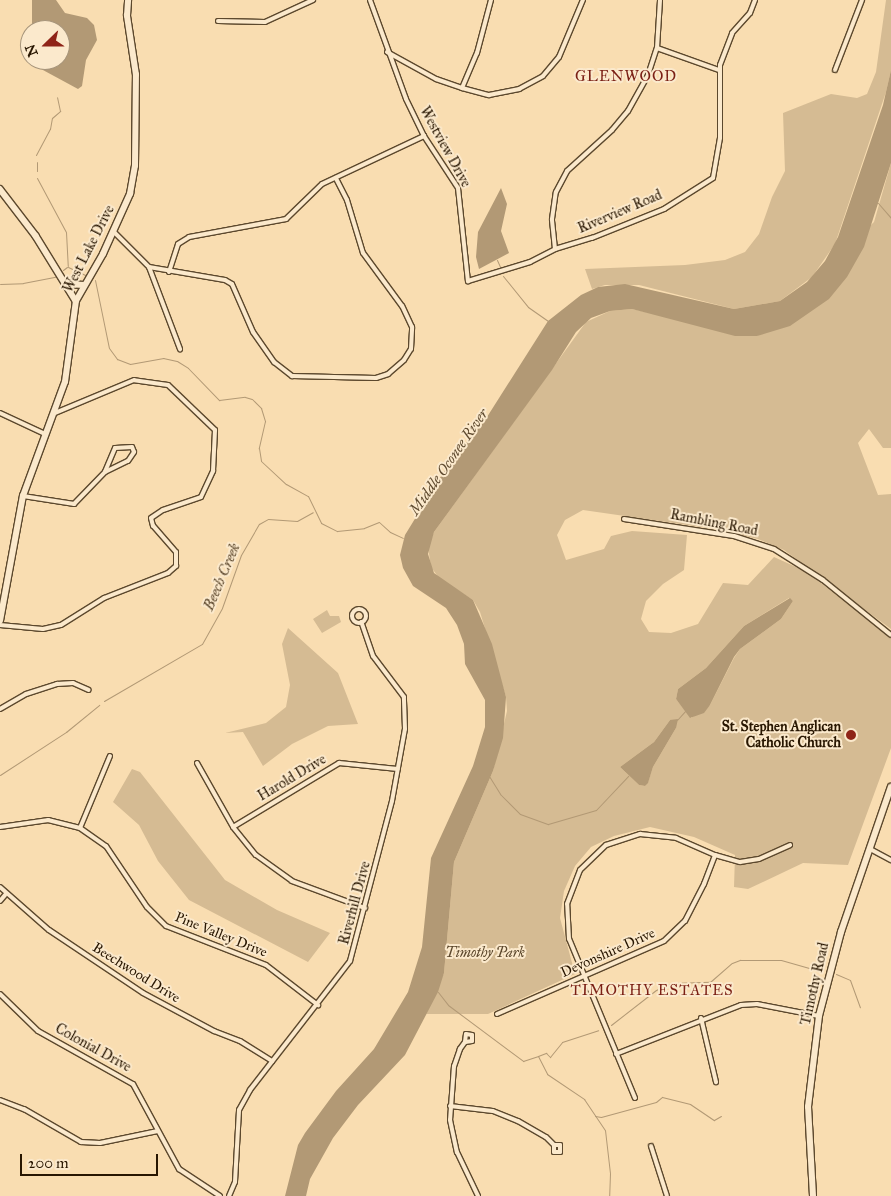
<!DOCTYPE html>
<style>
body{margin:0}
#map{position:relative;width:891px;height:1196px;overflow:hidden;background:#f9ddb1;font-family:"IM FELL Great Primer",serif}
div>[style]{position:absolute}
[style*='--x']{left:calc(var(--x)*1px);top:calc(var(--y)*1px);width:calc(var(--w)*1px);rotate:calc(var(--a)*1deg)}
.green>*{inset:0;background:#d5bb93}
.water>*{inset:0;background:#b29975}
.stream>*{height:1px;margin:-0.5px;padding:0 0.5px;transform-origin:0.5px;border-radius:0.5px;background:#b29975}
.roads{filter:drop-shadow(1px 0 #5c482d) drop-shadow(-1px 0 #5c482d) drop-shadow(0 1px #5c482d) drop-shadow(0 -1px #5c482d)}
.street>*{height:4px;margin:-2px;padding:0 2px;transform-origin:2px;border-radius:2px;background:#fbe9cc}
.street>.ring{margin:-2px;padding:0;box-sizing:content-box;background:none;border:4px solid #fbe9cc;border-radius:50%}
.secondary>*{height:5.5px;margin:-2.75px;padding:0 2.75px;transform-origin:2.75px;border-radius:2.75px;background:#fbe9cc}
.dots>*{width:14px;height:14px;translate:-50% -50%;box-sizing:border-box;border:2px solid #fbe9cc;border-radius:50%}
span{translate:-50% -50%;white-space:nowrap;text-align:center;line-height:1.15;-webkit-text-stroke:4px #fbe9cc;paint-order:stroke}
.street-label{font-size:14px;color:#281601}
.poi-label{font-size:14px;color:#281601;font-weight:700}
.right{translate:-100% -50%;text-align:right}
.park-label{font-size:14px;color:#5c482d;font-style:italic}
.neighbourhood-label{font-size:15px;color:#7a1f14;letter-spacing:1px}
.water-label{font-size:15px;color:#5f4a2f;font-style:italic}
.north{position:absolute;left:20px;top:20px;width:50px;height:50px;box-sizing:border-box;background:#fbe9cc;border:1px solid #a7957b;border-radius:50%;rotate:248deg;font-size:14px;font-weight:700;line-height:20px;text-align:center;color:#281601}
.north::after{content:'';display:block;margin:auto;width:18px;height:22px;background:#8f2418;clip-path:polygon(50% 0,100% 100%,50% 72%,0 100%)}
.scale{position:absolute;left:20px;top:1154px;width:138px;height:22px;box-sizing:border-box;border:2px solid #281601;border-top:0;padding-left:6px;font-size:15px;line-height:18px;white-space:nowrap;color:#281601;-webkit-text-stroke:4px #fbe9cc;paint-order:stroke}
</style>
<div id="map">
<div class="green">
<i style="clip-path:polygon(886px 0,891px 0,891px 70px,886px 92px,835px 244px,812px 277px,780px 301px,734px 309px,639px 285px,605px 285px,592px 289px,585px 269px,685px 265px,725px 260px,745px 252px,759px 234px,772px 197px,785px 171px,783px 113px,831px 94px,857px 98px,867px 94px,876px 72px)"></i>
<i style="clip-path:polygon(evenodd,891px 163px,891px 448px,883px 448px,869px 429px,858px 443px,878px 495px,891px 494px,891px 629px,784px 550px,758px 539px,715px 529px,583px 510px,565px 520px,557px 535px,566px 560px,604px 549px,611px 536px,632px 531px,687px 535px,684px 570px,663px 584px,646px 601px,641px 619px,649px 632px,671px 633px,698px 624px,723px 583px,748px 585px,774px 557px,807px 572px,891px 638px,891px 748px,848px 865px,803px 863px,748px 889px,734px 887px,735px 855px,694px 837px,650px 827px,614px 836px,591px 847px,575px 866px,564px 891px,560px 918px,575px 974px,488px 1014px,426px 1014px,444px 973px,454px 862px,493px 771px,507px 711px,506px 697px,480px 612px,473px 600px,439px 578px,431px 567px,428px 547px,434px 532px,586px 322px,610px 311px,632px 309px,757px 336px,874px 222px,891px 163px,789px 598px,793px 601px,781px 619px,740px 649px,734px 658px,710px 705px,691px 718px,676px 699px,678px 689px,706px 668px,744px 626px,789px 598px,891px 163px,670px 720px,676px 728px,653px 767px,648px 782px,645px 786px,639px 785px,620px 767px,654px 742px,670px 720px)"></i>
<i style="clip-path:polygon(327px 610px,330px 616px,339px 616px,341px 622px,322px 633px,313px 619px)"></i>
<i style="clip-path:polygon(288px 628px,338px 673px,358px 724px,328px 726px,292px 744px,263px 766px,243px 732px,225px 733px,266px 723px,286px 707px,290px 685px,282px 644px)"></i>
<i style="clip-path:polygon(132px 769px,140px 772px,225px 880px,277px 910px,330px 933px,308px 962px,189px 900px,158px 861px,139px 825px,113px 802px)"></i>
</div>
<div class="water">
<i style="clip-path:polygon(32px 0,56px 0,65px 13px,87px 18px,94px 25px,97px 40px,86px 60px,82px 86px,78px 89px,30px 63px,30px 47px,30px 60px,60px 60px,60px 30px,32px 30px)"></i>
<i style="clip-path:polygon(891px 70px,891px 163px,864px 247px,847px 277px,829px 299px,790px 326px,757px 336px,735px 336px,632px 309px,610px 311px,591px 318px,576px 332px,552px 370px,434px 532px,428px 554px,434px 573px,473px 600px,492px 644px,506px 697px,503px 738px,493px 771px,454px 862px,444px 973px,438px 992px,405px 1055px,358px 1105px,333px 1138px,310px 1179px,306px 1196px,285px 1196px,298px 1145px,305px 1133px,336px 1091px,374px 1049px,408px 992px,422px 947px,431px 858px,473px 766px,485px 727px,485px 700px,465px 664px,464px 644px,457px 625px,446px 608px,413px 586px,403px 568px,400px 555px,405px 535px,448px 465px,487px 417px,548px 321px,581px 295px,598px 287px,625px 284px,734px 309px,780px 301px,807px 282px,825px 261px,838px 237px,883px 105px)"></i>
<i style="clip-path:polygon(501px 188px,507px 204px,501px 231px,509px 253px,479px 269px,476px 257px,478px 232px)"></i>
<i style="clip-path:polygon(790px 598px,793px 601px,781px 619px,740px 649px,734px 657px,710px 705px,704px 713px,690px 718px,676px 699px,678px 689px,706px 668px,744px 626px)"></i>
<i style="clip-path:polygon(678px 719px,676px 728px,653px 767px,648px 783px,645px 786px,639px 785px,620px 767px,654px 742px,670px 720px)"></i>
</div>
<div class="stream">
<i style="--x:36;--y:155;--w:30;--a:-62"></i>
<i style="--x:50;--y:129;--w:11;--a:-80"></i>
<i style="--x:52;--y:118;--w:11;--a:-41"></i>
<i style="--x:60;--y:111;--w:14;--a:-102"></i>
<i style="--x:37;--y:171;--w:9;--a:-90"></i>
<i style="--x:37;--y:178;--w:61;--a:61.8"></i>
<i style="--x:66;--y:232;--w:34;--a:87"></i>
<i style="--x:878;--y:203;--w:20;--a:49"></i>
<i style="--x:497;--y:260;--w:10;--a:66"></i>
<i style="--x:68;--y:267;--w:19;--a:25"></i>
<i style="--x:63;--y:270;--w:5;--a:-37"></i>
<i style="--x:503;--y:276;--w:40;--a:51"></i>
<i style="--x:528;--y:307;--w:24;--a:35"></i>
<i style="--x:95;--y:280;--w:69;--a:78.4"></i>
<i style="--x:109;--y:348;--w:14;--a:54"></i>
<i style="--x:117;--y:359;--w:14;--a:21"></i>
<i style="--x:130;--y:364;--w:34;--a:-10"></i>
<i style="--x:163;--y:358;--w:14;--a:12"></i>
<i style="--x:177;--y:361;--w:13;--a:32"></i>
<i style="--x:188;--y:368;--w:45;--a:45.9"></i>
<i style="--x:219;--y:400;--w:26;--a:-7"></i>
<i style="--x:245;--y:397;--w:7;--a:16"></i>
<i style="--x:252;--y:399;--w:13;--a:45"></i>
<i style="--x:261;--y:408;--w:14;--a:73"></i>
<i style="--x:265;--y:421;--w:28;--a:103"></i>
<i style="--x:259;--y:448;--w:13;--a:81"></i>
<i style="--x:261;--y:461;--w:34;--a:43"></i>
<i style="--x:286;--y:484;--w:25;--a:29"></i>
<i style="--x:308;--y:496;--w:30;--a:64"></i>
<i style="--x:321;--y:523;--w:18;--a:27"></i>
<i style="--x:337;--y:531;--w:27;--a:-6"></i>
<i style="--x:364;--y:528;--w:16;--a:-22"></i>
<i style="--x:379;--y:522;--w:15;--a:42"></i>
<i style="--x:390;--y:532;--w:14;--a:25"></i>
<i style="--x:0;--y:284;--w:23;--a:-2"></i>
<i style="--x:23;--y:283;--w:33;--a:-11"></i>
<i style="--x:104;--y:701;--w:113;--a:-30.2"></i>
<i style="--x:202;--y:644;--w:41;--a:-60.9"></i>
<i style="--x:222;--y:608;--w:56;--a:-70.3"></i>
<i style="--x:241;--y:555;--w:36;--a:-60"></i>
<i style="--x:259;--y:524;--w:10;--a:-29"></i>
<i style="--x:268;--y:519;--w:29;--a:4"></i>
<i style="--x:297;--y:521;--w:18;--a:-29"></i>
<i style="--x:677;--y:720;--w:12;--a:-48"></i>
<i style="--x:0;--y:775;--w:79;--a:-33.1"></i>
<i style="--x:66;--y:732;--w:43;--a:-39.3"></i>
<i style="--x:489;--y:776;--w:22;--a:58"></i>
<i style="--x:501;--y:795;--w:27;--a:45"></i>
<i style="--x:520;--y:814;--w:30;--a:20"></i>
<i style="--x:548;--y:824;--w:50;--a:-16.3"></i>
<i style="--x:596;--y:810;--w:47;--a:-46.7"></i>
<i style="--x:836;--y:974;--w:15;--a:23"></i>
<i style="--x:850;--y:980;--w:29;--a:70"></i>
<i style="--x:438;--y:992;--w:16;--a:52"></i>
<i style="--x:448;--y:1005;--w:94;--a:36.7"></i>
<i style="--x:523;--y:1061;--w:16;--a:-18"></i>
<i style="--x:538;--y:1056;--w:20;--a:63"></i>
<i style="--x:547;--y:1074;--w:45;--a:34"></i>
<i style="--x:584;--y:1099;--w:37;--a:56"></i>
<i style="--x:605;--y:1130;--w:43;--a:83.4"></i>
<i style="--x:610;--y:1173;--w:23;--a:92"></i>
<i style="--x:611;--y:1025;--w:57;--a:-37.9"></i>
<i style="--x:656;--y:990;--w:17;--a:-24"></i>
<i style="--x:672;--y:983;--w:38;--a:-2"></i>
<i style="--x:710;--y:982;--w:29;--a:-41"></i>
<i style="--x:732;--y:963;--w:9;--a:-21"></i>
<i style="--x:740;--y:960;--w:41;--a:0"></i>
<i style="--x:781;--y:960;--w:41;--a:15.8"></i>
<i style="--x:538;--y:1056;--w:9;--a:-21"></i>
<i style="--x:546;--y:1053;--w:6;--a:45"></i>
<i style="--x:550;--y:1057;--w:19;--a:-51"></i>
<i style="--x:562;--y:1042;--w:38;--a:-18"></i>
<i style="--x:595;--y:1116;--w:6;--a:9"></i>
<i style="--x:601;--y:1117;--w:57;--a:-15.3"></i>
<i style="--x:656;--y:1102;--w:8;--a:-40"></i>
<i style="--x:662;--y:1097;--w:29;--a:14"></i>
<i style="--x:690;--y:1104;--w:29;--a:34"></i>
<i style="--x:714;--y:1120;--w:8;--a:-30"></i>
</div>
<div class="roads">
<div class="street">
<i style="--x:370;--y:0;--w:105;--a:70"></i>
<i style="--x:406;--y:99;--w:41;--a:64.1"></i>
<i style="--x:424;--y:136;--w:62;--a:56.8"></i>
<i style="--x:458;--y:188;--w:94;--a:83.9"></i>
<i style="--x:468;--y:281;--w:65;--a:-17"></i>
<i style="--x:530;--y:262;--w:28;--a:-27"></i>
<i style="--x:555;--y:249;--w:39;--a:-17"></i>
<i style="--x:592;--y:238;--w:78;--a:-21.9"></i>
<i style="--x:664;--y:209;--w:58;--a:-32.3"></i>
<i style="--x:713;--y:178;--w:41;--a:-80.1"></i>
<i style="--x:720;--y:138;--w:73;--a:-90"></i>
<i style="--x:720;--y:65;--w:34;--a:-69"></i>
<i style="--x:732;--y:33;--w:27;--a:-48"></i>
<i style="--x:750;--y:13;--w:14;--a:-69"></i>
<i style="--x:218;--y:21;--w:47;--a:1.2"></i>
<i style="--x:265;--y:22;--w:53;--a:-24.6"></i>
<i style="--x:657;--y:48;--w:66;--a:19.5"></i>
<i style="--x:387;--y:52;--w:56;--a:28.9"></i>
<i style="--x:436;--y:79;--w:28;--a:19"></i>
<i style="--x:462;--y:88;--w:28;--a:15"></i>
<i style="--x:489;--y:95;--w:31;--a:-11"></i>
<i style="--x:519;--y:89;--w:27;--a:-28"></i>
<i style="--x:543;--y:76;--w:25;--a:-50"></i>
<i style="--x:559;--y:57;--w:62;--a:-67.2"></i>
<i style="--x:835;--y:70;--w:75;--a:-68.9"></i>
<i style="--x:462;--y:88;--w:38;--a:-67"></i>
<i style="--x:477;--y:53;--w:55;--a:-75.2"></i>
<i style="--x:114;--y:232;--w:49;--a:45"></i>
<i style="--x:149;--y:267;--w:77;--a:9.7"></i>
<i style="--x:225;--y:280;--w:8;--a:30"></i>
<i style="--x:232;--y:284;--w:52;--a:66.4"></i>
<i style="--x:253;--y:332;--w:37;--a:55"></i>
<i style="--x:274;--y:362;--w:23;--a:38"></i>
<i style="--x:292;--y:376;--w:84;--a:1.4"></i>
<i style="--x:376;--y:378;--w:13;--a:-18"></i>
<i style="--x:388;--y:374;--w:21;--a:-41"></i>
<i style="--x:404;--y:360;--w:13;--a:-58"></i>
<i style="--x:411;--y:349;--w:22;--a:-87"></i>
<i style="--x:412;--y:327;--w:23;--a:-115"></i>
<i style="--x:402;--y:306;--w:66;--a:-126.3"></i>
<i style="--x:363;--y:253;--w:55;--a:-106.8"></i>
<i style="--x:347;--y:200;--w:25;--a:-117"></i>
<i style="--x:555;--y:249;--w:30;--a:-96"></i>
<i style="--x:552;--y:219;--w:27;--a:-82"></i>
<i style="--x:556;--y:192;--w:24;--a:-62"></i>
<i style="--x:567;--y:171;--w:61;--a:-42.3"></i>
<i style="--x:612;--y:130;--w:25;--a:-50"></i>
<i style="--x:628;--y:111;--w:41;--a:-60.9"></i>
<i style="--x:648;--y:75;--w:28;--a:-72"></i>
<i style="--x:657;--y:48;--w:48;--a:-86.4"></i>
<i style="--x:149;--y:267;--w:88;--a:69.3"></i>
<i style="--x:169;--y:272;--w:29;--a:-72"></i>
<i style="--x:178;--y:244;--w:13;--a:-32"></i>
<i style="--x:189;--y:237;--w:99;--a:-10.5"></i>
<i style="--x:286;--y:219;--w:50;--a:-44.2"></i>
<i style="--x:322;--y:184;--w:113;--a:-25.2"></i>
<i style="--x:0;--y:413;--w:50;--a:25"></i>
<i style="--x:23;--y:496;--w:52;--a:8.9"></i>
<i style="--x:74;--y:504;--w:45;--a:-45.9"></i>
<i style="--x:105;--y:472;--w:25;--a:-26"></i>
<i style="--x:128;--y:461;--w:11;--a:-56"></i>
<i style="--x:134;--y:452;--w:5;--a:-112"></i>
<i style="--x:132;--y:447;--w:17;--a:177"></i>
<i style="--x:115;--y:448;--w:26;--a:113"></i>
<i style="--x:624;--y:519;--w:111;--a:8.8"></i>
<i style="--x:734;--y:536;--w:42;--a:18"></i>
<i style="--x:774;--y:549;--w:58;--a:32.3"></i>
<i style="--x:823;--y:580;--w:87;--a:39"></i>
<i class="ring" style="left:352px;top:609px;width:10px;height:10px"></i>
<i style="--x:0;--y:625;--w:43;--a:5.3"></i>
<i style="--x:43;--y:629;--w:18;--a:-13"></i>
<i style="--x:61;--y:625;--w:51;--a:-32.1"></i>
<i style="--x:104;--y:598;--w:69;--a:-21.3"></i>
<i style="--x:168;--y:573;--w:11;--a:-41"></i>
<i style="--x:176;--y:566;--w:14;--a:-90"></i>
<i style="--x:176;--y:552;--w:35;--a:-131"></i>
<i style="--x:153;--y:526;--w:8;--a:-104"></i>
<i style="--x:151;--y:518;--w:14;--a:-34"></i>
<i style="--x:163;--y:510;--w:40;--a:-18.9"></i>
<i style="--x:201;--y:497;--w:29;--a:-65"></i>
<i style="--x:213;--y:471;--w:41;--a:-87.2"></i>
<i style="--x:215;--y:430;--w:65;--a:-136.2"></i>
<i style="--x:168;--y:385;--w:34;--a:-172"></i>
<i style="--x:134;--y:380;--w:86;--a:157.3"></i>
<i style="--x:0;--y:709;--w:30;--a:-30"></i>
<i style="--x:26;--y:694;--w:33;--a:-18"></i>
<i style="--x:57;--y:684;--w:16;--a:-4"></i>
<i style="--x:73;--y:683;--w:17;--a:24"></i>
<i style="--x:197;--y:763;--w:73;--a:60.6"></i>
<i style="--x:233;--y:827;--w:36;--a:51"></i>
<i style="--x:256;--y:855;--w:44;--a:35.8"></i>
<i style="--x:292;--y:881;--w:78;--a:20.3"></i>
<i style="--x:0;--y:827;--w:49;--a:-8.3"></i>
<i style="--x:48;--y:820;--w:33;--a:14"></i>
<i style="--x:80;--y:828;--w:32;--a:35"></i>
<i style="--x:106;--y:846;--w:73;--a:56.1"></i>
<i style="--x:147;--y:907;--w:27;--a:45"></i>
<i style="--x:166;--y:926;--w:107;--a:21.3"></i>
<i style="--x:266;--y:965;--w:66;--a:37.6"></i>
<i style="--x:233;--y:827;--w:124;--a:-31.1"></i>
<i style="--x:339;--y:763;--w:59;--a:5.8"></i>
<i style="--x:80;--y:828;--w:78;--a:-67.4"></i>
<i style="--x:870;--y:849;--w:24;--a:28"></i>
<i style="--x:0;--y:887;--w:65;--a:41.3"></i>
<i style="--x:49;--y:930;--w:113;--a:33.8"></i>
<i style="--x:143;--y:993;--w:81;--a:28.2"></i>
<i style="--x:214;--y:1031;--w:28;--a:21"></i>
<i style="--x:240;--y:1041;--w:38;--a:32"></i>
<i style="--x:0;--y:901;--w:8;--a:-50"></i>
<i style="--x:0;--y:994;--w:53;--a:44.2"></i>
<i style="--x:38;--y:1031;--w:109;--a:29.2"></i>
<i style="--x:133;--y:1084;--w:97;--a:61.6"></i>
<i style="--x:179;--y:1169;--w:49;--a:33.4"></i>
<i style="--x:497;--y:1014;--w:182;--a:-23.6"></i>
<i style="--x:664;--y:941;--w:29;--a:-44"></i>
<i style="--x:685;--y:921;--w:42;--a:-62.8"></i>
<i style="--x:704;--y:884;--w:31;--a:-69"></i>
<i style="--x:701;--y:1018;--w:66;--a:76.8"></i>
<i style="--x:465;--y:1042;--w:8;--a:-83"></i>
<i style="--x:466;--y:1034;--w:6;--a:9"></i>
<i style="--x:472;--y:1035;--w:6;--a:90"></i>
<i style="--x:472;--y:1041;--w:7;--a:172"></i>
<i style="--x:465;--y:1042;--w:9;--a:126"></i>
<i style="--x:460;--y:1049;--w:18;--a:109"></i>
<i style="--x:454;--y:1066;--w:54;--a:94.2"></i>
<i style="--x:450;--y:1120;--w:33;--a:78"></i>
<i style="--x:457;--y:1152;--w:49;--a:64.5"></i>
<i style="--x:616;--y:1054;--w:134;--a:-21.4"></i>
<i style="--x:741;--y:1005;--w:16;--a:-4"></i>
<i style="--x:757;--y:1004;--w:63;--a:11"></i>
<i style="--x:635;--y:1098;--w:172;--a:-112.5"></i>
<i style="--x:569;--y:939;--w:35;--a:-93"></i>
<i style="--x:567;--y:904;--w:36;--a:-69"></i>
<i style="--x:580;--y:870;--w:36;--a:-44"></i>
<i style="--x:606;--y:845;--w:36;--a:-18"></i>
<i style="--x:640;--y:834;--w:36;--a:6"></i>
<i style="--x:676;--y:838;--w:43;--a:23.6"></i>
<i style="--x:715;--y:855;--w:26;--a:16"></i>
<i style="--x:740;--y:862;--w:19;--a:-9"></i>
<i style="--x:759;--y:859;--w:34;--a:-24"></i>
<i style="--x:0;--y:1100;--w:26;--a:21"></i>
<i style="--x:24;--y:1109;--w:66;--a:30.1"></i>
<i style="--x:81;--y:1142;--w:19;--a:3"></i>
<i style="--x:100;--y:1143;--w:59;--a:-11.7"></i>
<i style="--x:450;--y:1106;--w:43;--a:6.6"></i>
<i style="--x:493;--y:1111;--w:27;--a:22"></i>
<i style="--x:518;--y:1121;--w:32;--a:30"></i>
<i style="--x:546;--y:1137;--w:11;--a:45"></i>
<i style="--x:554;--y:1145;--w:7;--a:90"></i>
<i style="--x:554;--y:1152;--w:6;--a:0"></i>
<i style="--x:560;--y:1152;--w:7;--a:-90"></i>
<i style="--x:560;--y:1145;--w:6;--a:180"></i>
<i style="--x:651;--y:1146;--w:52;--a:72.3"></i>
<i style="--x:229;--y:1196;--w:15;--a:-67"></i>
<i style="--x:235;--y:1182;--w:72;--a:-86.8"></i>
<i style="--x:239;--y:1110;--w:23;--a:-61"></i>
<i style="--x:250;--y:1090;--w:163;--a:-52.2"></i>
<i style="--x:350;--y:961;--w:165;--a:-75.3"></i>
<i style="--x:392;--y:801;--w:73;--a:-79.8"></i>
<i style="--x:405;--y:729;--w:32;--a:-92"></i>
<i style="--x:404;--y:697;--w:51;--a:-127.1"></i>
<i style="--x:373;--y:656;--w:36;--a:-109"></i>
</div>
<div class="secondary">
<i style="--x:0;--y:189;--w:59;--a:52.5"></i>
<i style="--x:36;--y:236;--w:76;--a:58.4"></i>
<i style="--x:66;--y:284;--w:18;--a:3"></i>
<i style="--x:0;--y:621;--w:127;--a:-79.6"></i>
<i style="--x:23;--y:496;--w:121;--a:-69.8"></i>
<i style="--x:65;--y:382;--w:82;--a:-82.3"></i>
<i style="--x:76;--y:301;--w:54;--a:-60.1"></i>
<i style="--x:103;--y:254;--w:66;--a:-65.8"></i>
<i style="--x:130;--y:194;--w:28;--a:-80"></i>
<i style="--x:135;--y:166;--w:91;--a:-89.4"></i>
<i style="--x:136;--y:75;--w:60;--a:-98.7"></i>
<i style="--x:127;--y:16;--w:16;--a:-86"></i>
<i style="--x:813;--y:1196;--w:89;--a:-93.2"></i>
<i style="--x:808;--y:1107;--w:92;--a:-83.1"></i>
<i style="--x:819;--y:1016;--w:87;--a:-75.3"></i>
<i style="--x:841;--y:932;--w:153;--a:-71"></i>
</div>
</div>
<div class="dots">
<i style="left:851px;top:735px;background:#8f2418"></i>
</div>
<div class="street-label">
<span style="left:445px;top:147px;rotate:61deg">Westview Drive</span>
<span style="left:620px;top:212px;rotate:-23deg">Riverview Road</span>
<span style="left:89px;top:249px;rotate:-63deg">West Lake Drive</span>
<span style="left:714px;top:523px;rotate:11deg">Rambling Road</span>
<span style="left:292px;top:778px;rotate:-31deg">Harold Drive</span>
<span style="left:355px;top:903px;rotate:-75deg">Riverhill Drive</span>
<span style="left:221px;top:935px;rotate:22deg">Pine Valley Drive</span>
<span style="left:608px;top:953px;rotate:-24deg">Devonshire Drive</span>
<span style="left:136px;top:973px;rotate:32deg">Beechwood Drive</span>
<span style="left:815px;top:984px;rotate:-77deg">Timothy Road</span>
<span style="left:93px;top:1048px;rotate:29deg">Colonial Drive</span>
</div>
<div class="poi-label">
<span class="right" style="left:841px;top:735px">St. Stephen Anglican<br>Catholic Church</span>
</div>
<div class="park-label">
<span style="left:485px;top:953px">Timothy Park</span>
</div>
<div class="neighbourhood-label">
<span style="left:626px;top:77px">GLENWOOD</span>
<span style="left:652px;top:991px">TIMOTHY ESTATES</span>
</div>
<div class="water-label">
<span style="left:449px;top:462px;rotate:-55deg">Middle Oconee River</span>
<span style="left:222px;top:577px;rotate:-67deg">Beech Creek</span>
</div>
<div class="north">N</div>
<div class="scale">200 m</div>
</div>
